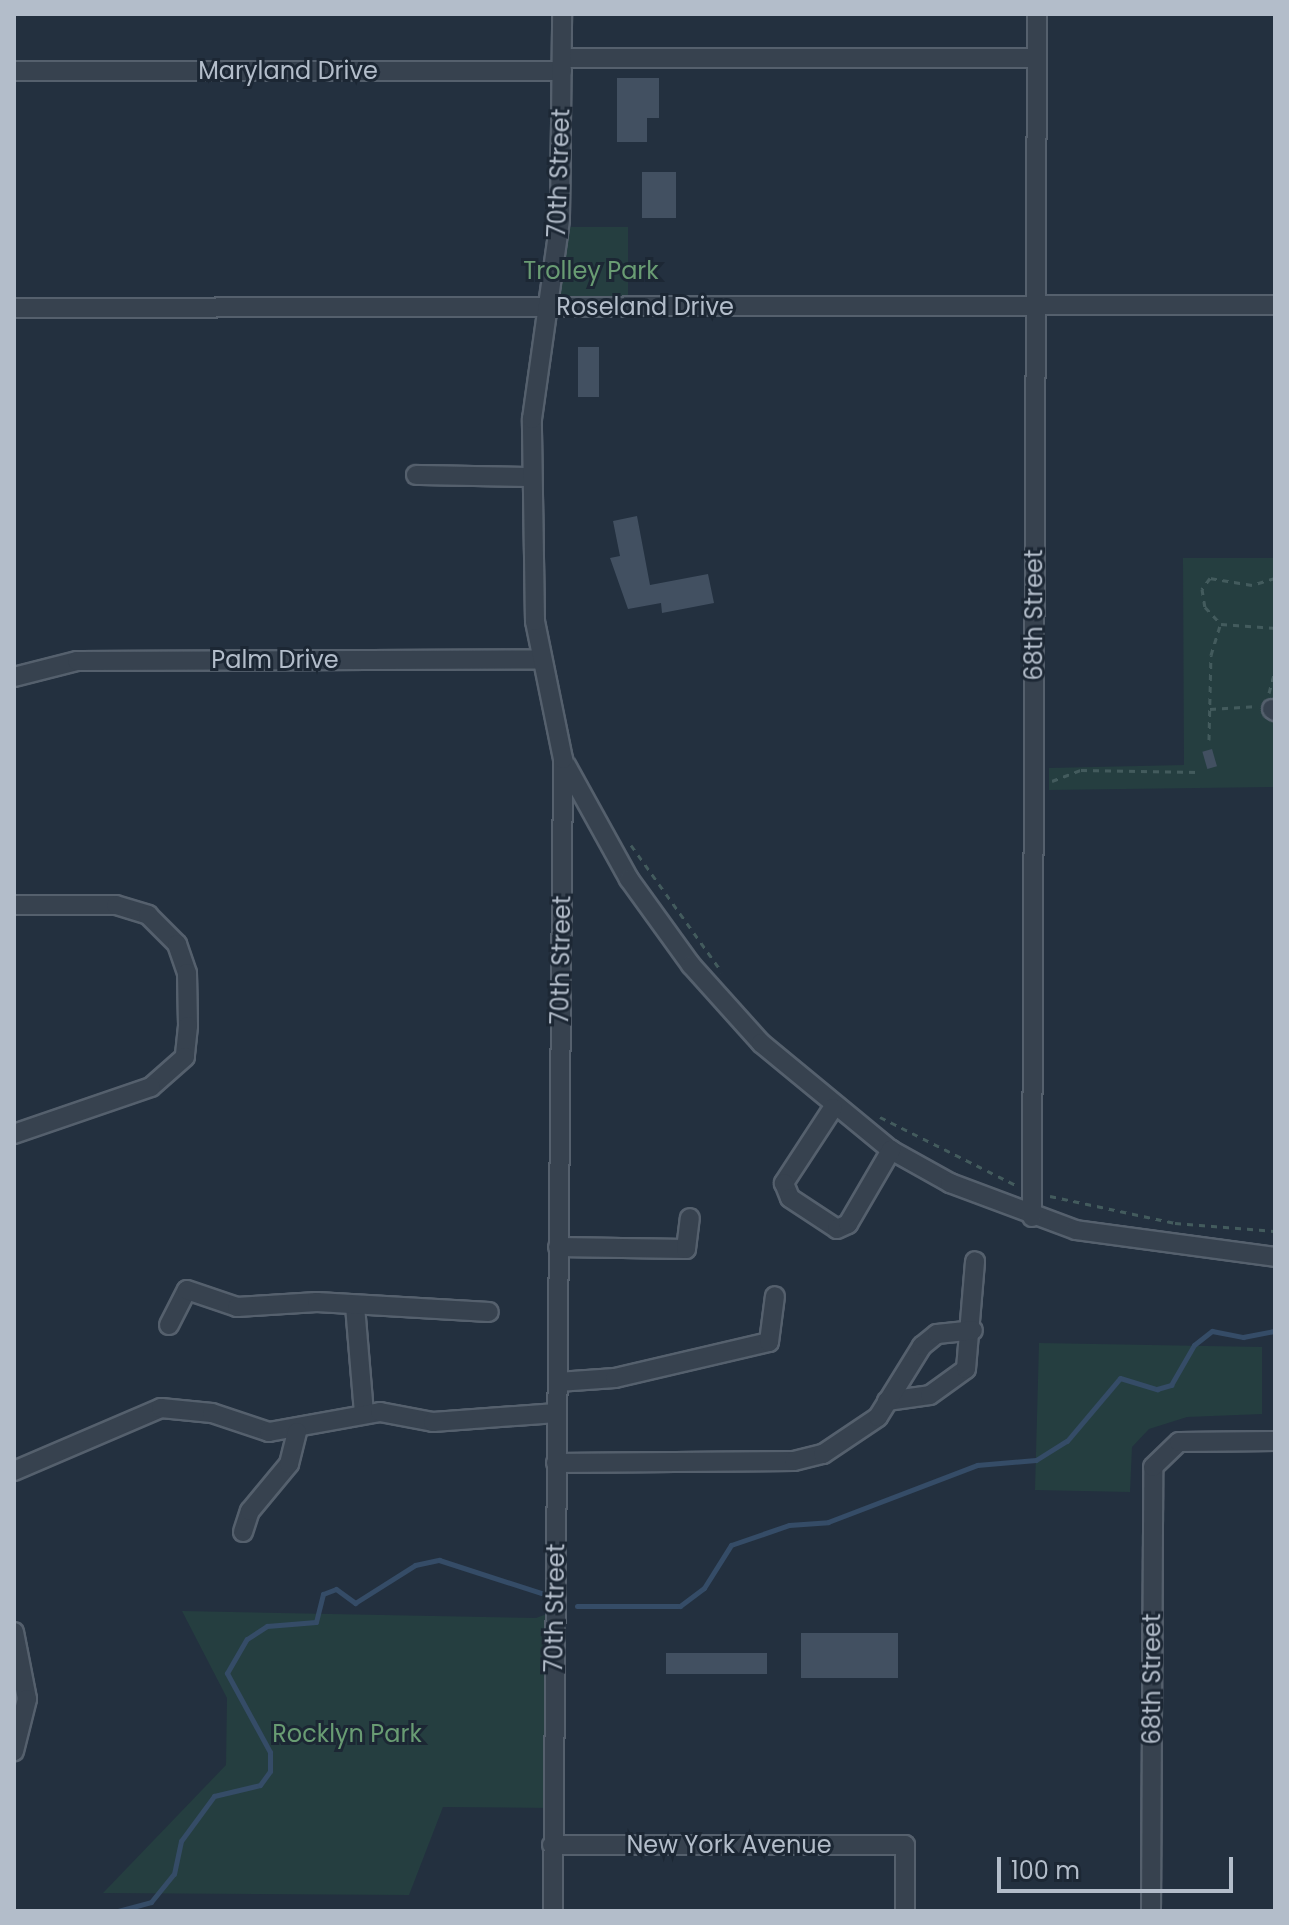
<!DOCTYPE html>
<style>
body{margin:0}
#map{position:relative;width:1289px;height:1925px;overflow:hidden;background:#23303f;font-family:Poppins,sans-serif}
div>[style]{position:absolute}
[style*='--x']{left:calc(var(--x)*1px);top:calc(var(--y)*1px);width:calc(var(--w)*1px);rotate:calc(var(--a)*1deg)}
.green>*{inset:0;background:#253e40}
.stream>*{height:5px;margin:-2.5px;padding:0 2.5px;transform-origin:2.5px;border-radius:2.5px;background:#354c67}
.building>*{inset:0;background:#425061;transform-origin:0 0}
.path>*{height:3px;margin-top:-1.5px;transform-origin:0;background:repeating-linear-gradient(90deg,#435b5d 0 6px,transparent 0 12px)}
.roads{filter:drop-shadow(2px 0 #55606d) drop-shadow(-2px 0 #55606d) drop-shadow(0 2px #55606d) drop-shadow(0 -2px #55606d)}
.minor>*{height:18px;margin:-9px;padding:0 9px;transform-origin:9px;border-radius:9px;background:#37424f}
span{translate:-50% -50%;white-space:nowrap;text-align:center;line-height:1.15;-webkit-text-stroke:6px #1c2734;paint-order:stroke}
.street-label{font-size:24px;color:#b3bdca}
.park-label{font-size:24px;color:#699c73}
.frame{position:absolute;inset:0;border:16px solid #b3bdca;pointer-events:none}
.scale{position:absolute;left:997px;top:1857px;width:236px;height:36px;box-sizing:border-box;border:4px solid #b3bdca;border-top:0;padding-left:10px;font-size:24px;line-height:28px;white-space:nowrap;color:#b3bdca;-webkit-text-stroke:6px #1c2734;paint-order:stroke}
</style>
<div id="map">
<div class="green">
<i style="clip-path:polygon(560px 227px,628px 227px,628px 307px,547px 307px)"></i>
<i style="clip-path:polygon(1183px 558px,1275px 558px,1275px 787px,1049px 790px,1049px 768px,1184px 765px)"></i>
<i style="clip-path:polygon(1039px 1343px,1262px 1347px,1262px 1414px,1187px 1417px,1149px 1429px,1132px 1447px,1130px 1492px,1035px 1490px)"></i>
<i style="clip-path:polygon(182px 1611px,536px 1618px,555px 1611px,553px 1808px,443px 1807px,409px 1895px,103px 1893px,226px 1765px,227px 1698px)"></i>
</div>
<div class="stream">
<i style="--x:577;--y:1606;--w:103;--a:0"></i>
<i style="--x:680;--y:1606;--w:30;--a:-37"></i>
<i style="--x:704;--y:1588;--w:51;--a:-57.9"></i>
<i style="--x:731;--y:1545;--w:61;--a:-19"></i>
<i style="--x:789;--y:1525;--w:39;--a:-4"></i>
<i style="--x:828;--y:1522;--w:160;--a:-20.9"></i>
<i style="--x:977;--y:1465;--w:59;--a:-4.8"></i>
<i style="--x:1036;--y:1460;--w:36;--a:-32"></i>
<i style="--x:1067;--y:1441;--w:82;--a:-49.9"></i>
<i style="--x:1120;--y:1378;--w:39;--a:17"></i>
<i style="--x:1157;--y:1389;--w:15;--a:-16"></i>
<i style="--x:1171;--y:1385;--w:46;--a:-60.1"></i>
<i style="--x:1194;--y:1345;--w:23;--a:-38"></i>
<i style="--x:1212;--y:1331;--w:32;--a:11"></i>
<i style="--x:1243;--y:1337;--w:33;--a:-11"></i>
<i style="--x:118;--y:1911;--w:34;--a:-15"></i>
<i style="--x:151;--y:1902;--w:36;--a:-51"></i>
<i style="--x:174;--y:1874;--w:34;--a:-78"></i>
<i style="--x:181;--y:1841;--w:56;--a:-53.7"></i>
<i style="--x:214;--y:1796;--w:47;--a:-13.4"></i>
<i style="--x:260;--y:1785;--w:17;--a:-54"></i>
<i style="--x:270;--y:1771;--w:19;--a:-90"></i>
<i style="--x:270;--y:1752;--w:90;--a:-118.6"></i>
<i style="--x:227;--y:1673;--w:39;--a:-60"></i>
<i style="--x:247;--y:1639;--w:24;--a:-33"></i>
<i style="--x:267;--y:1626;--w:49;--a:-4.7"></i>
<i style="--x:316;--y:1622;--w:29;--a:-76"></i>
<i style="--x:323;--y:1594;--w:14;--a:-21"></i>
<i style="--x:336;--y:1589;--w:24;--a:36"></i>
<i style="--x:355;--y:1603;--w:71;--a:-32.3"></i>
<i style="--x:415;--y:1565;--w:25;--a:-12"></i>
<i style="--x:439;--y:1560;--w:107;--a:17.9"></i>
</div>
<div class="building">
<i style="clip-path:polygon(617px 78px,659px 78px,659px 118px,647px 118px,647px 142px,617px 142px)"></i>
<i style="left:642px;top:172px;width:34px;height:46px"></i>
<i style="left:578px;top:347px;width:21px;height:50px"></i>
<i style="clip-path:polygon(637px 516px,650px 585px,708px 574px,714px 603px,662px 613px,661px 603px,628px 609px,610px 558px,620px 556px,613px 521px)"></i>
<i style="left:1212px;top:749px;width:18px;height:10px;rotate:74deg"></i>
<i style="left:801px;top:1633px;width:97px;height:45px"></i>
<i style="left:666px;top:1653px;width:101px;height:21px"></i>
</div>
<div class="path">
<i style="--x:1275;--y:578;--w:24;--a:163"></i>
<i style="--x:1252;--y:585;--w:43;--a:-170.5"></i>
<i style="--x:1210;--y:578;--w:14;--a:126"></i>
<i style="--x:1202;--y:589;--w:18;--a:81"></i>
<i style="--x:1205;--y:607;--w:23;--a:47"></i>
<i style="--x:1221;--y:624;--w:54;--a:4.2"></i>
<i style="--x:1269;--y:693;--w:24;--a:-75"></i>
<i style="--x:1210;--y:709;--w:48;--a:-3.6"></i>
<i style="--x:1209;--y:740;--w:85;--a:-88.7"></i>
<i style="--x:1211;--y:655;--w:30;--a:-73"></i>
<i style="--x:1052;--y:781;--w:31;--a:-21"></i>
<i style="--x:1081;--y:770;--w:117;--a:1"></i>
<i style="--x:631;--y:845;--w:156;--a:54.4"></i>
<i style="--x:880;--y:1117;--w:152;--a:26.6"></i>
<i style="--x:1050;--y:1196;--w:128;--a:12.2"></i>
<i style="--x:1175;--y:1223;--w:100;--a:4.6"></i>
</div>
<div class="roads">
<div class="minor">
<i style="--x:562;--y:58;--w:474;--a:0"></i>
<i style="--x:14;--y:71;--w:548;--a:0"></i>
<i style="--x:14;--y:308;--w:1261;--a:-0.14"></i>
<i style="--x:416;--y:475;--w:116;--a:1"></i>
<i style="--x:14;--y:677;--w:65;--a:-14.3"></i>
<i style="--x:77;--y:661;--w:462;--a:-0.2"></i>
<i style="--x:1272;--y:709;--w:4;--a:34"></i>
<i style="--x:566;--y:765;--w:130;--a:61.1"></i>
<i style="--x:629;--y:879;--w:106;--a:54.2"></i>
<i style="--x:691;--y:965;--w:105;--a:48.1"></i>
<i style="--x:761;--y:1043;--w:168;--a:39.5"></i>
<i style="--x:891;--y:1150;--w:68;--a:29.2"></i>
<i style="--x:950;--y:1183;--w:134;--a:20.5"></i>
<i style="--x:1076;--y:1230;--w:201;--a:7.7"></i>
<i style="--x:14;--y:905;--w:102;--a:0"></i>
<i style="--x:116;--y:905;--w:34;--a:17"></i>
<i style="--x:148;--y:915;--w:41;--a:45"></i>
<i style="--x:177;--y:944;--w:31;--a:71"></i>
<i style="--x:187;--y:973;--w:53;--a:88.9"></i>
<i style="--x:188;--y:1026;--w:31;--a:96"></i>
<i style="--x:185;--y:1057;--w:45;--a:138.6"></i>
<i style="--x:151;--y:1087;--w:145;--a:161.1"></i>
<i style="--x:833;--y:1108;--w:90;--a:123.2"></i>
<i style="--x:784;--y:1183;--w:16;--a:68"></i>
<i style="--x:790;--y:1198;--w:56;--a:33.4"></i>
<i style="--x:837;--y:1229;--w:12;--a:-24"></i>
<i style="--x:848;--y:1224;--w:86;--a:-59.8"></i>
<i style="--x:1032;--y:1217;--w:1203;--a:-89.76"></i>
<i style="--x:558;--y:1247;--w:128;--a:0.9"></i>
<i style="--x:686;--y:1249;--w:31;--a:-83"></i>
<i style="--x:355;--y:1306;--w:108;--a:85.2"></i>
<i style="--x:169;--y:1325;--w:39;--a:-63"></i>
<i style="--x:187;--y:1290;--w:53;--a:18.8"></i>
<i style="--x:237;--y:1307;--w:80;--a:-3.6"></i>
<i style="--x:317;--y:1302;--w:172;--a:3.3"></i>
<i style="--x:558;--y:1382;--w:57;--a:-4"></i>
<i style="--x:615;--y:1378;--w:158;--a:-13.2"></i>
<i style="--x:769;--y:1342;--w:46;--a:-82.6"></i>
<i style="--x:887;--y:1401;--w:43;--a:-7.9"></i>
<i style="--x:930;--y:1395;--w:44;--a:-35.8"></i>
<i style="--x:966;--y:1369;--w:108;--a:-85.2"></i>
<i style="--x:556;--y:1463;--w:238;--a:-0.5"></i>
<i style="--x:794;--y:1461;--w:30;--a:-14"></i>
<i style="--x:823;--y:1454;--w:66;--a:-33.9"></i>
<i style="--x:878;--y:1417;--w:84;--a:-58.2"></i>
<i style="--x:922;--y:1346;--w:19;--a:-39"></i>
<i style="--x:937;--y:1334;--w:36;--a:-6"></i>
<i style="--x:14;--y:1471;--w:160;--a:-23.2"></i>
<i style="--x:161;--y:1408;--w:51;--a:5.6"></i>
<i style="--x:212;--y:1413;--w:60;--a:18.4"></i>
<i style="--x:269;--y:1432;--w:113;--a:-10.2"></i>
<i style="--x:380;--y:1412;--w:54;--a:10.7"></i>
<i style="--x:433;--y:1422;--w:124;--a:-4.2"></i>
<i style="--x:243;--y:1532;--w:22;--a:-72"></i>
<i style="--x:250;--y:1511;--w:61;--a:-50.3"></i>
<i style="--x:289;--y:1464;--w:33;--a:-76"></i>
<i style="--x:14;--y:1632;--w:68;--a:79"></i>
<i style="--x:27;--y:1699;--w:54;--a:104"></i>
<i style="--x:552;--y:1845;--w:353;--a:0"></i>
<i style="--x:905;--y:1845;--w:66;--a:90"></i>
<i style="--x:553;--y:1911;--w:1152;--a:-89.5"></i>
<i style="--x:563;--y:759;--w:141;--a:-101.5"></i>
<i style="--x:535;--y:621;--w:202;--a:-90.9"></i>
<i style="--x:532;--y:419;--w:202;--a:-82"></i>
<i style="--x:560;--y:219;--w:205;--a:-89.4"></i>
<i style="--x:1151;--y:1911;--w:444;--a:-89.7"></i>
<i style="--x:1153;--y:1467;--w:36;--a:-44"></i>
<i style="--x:1179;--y:1442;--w:96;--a:-0.6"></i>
</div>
</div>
<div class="street-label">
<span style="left:288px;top:71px">Maryland Drive</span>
<span style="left:559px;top:173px;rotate:-88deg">70th Street</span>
<span style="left:645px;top:307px">Roseland Drive</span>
<span style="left:1034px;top:615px;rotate:-90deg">68th Street</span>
<span style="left:275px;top:660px">Palm Drive</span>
<span style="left:561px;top:960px;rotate:-89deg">70th Street</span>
<span style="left:555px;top:1608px;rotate:-89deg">70th Street</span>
<span style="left:1152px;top:1679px;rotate:-90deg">68th Street</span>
<span style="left:729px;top:1845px">New York Avenue</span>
</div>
<div class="park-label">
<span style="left:591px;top:271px">Trolley Park</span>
<span style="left:347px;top:1734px">Rocklyn Park</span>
</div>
<div class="frame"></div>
<div class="scale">100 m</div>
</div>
